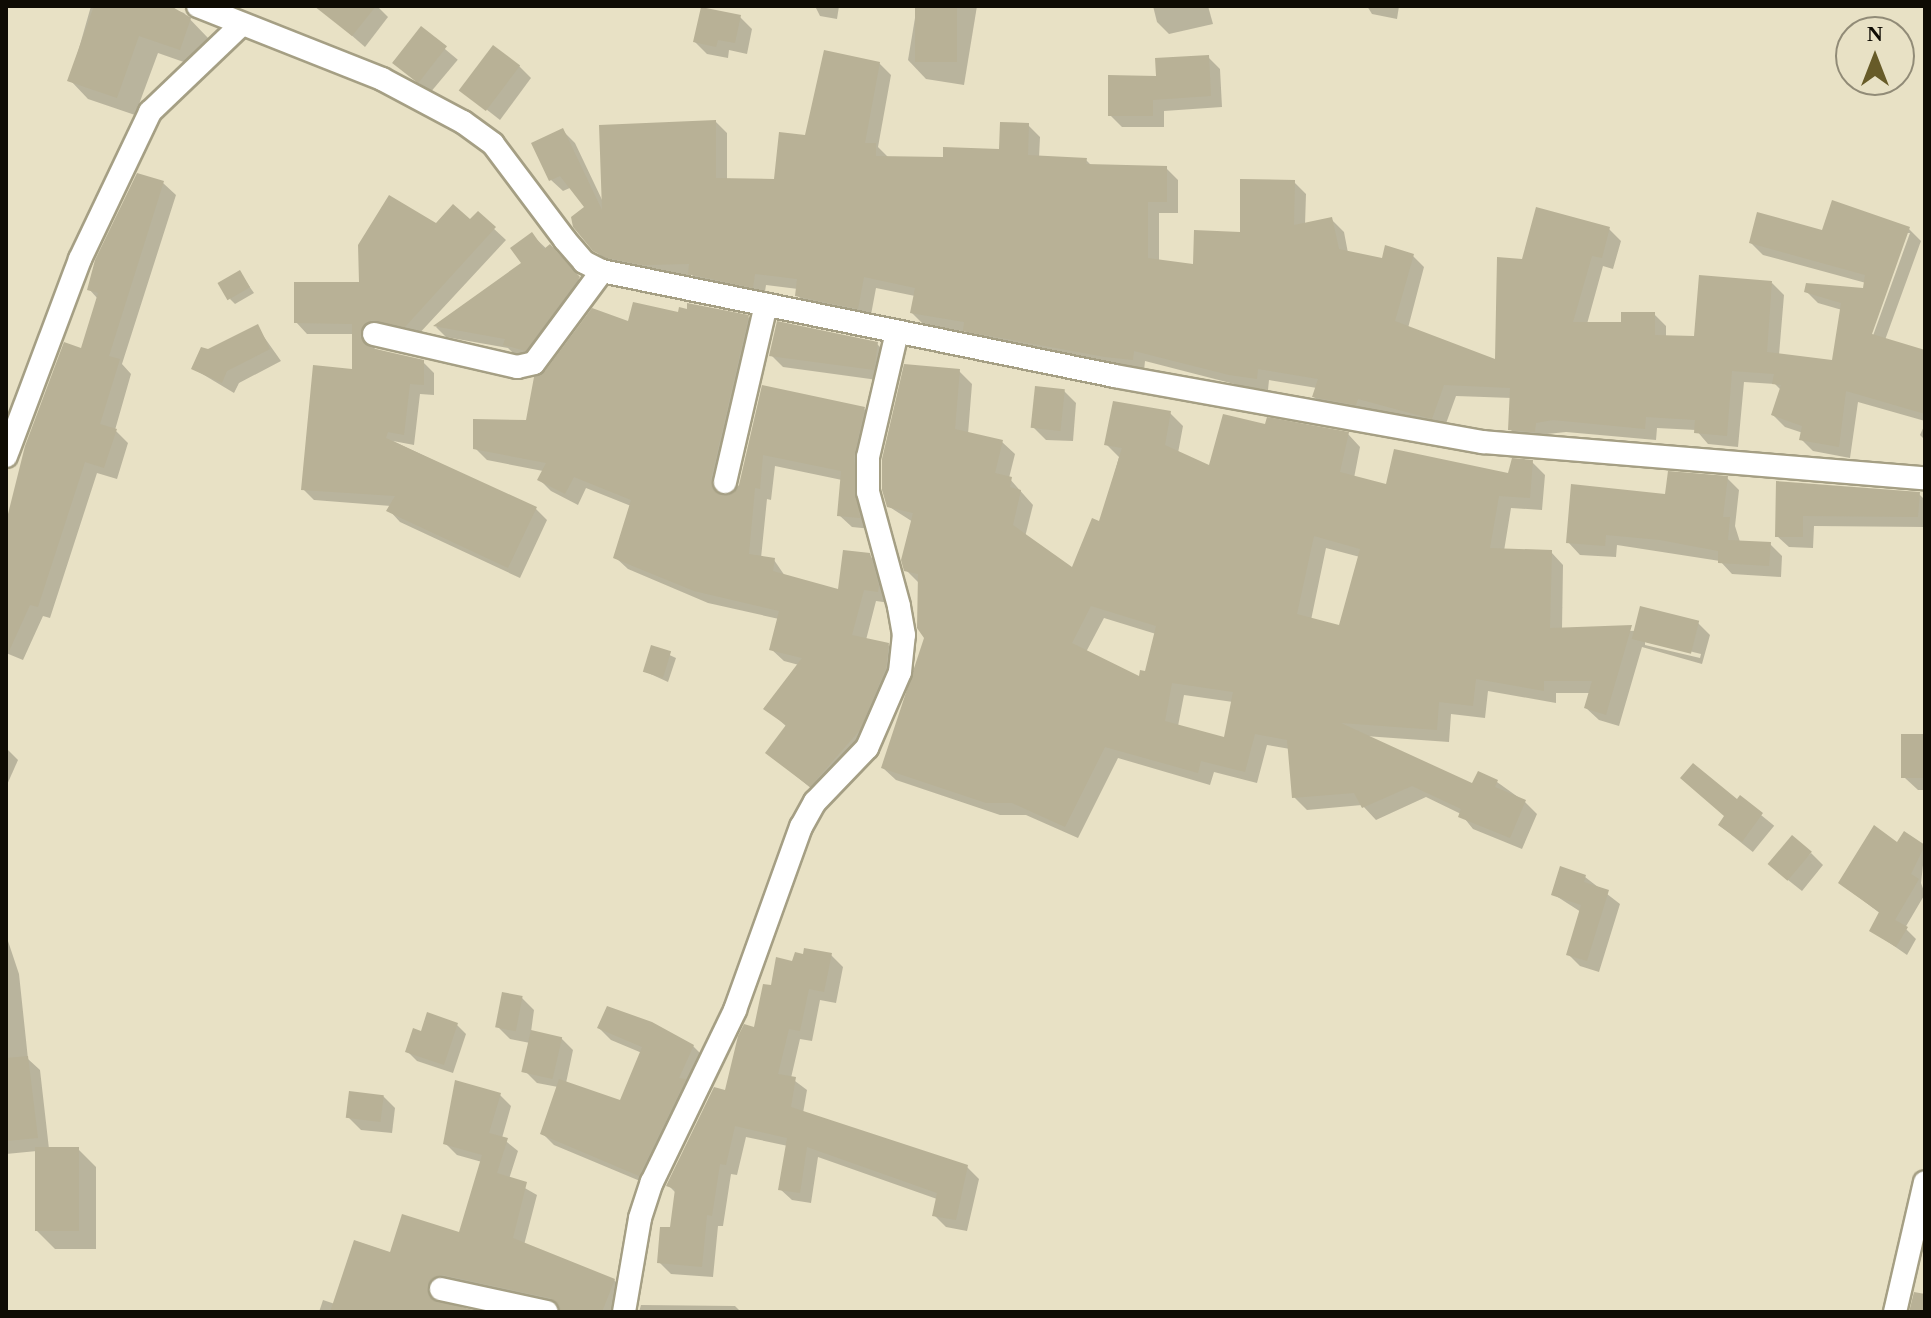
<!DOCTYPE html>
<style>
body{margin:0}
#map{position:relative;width:1931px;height:1318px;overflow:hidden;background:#e8e1c5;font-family:Georgia,serif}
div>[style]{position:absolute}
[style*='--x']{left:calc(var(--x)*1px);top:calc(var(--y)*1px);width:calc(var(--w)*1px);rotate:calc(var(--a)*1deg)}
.shadow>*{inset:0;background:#0003;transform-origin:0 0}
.building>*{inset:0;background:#b8b196;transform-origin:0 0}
.roads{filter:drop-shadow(2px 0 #a59f84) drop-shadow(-2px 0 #a59f84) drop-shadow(0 2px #a59f84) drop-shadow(0 -2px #a59f84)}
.minor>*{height:22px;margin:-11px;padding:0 11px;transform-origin:11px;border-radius:11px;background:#fff}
span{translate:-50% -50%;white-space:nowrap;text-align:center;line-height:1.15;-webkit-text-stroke:6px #e8e1c5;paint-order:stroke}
.frame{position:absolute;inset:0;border:8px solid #0e0b03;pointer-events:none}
.north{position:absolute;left:1835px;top:16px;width:80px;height:80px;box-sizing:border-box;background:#e8e1c5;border:2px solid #918b77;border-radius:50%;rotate:0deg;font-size:22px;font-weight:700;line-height:32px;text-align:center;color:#0e0b03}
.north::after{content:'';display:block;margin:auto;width:28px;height:36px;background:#675b28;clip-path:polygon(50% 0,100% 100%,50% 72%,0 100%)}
</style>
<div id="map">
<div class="shadow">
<i style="clip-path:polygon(91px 6px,165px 6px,184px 13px,208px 38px,198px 67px,158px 53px,135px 115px,88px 99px,70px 80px)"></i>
<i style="clip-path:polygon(333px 6px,377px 6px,388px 17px,365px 47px,327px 14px)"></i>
<i style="clip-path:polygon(815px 6px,839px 6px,837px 19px,820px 16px)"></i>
<i style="clip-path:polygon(917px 6px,977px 6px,964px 85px,926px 79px,908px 60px)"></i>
<i style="clip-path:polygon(1153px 6px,1208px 6px,1213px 24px,1169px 34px,1157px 22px)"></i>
<i style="clip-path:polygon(1367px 6px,1399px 6px,1397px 19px,1372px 14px)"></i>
<i style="clip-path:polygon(740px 17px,752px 29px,747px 54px,729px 50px,728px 58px,707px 54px,695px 42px)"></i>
<i style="left:421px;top:29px;width:48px;height:43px;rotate:40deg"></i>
<i style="clip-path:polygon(1208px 57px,1220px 69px,1222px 107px,1164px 111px,1164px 127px,1122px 127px,1110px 115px,1158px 78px)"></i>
<i style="clip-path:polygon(evenodd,879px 63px,891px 75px,878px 147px,889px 158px,945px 159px,1001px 151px,1028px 125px,1040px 137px,1039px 158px,1086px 160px,1092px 166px,1166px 168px,1178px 180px,1178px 213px,1159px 213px,1159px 262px,1195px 266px,1242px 234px,1294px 182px,1306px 194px,1305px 225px,1332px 220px,1344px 232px,1348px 253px,1383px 260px,1412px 255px,1424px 267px,1408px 328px,1497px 362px,1523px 261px,1609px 229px,1621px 241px,1613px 269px,1603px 266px,1587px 324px,1623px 324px,1654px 314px,1666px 326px,1666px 338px,1696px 338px,1772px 283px,1784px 295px,1779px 355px,1834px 362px,1842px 310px,1818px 303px,1806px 291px,1865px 290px,1866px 283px,1763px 255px,1751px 243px,1823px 232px,1909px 229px,1921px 241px,1885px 340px,1925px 353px,1925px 421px,1858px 402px,1850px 458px,1813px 451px,1801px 439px,1803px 433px,1785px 427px,1773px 415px,1781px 390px,1775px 384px,1744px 382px,1738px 447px,1708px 444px,1696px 430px,1657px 428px,1656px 440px,1566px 432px,1547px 434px,1547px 440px,1522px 441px,1510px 429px,1512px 398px,1456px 396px,1444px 429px,1370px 410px,1368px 416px,1326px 408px,1314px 397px,1317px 388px,1269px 380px,1268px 390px,1242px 386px,1145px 361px,1144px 371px,977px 342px,967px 332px,924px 325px,912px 313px,915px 296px,876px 288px,870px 320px,809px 307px,797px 295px,798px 289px,766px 285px,764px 298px,702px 286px,692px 275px,657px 276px,607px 262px,594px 249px,587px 207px,572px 187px,563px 191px,551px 180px,563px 131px,575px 143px,604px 204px,716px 122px,727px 133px,727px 180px,775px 182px,807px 138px,879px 63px,1906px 233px,1910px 233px,1870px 344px,1866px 343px,1906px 233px)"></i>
<i style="clip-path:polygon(519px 66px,531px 78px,500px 120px,463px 91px)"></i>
<i style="clip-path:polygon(163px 183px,176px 195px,122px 364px,131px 374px,115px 430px,128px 443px,117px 479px,97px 473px,50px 618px,43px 616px,23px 660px,6px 653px,6px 529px,83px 350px,98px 299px,89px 289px)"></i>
<i style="clip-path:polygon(478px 214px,506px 240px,416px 337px,371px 342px,375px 349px,423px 362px,434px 373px,434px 395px,420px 394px,414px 445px,393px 441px,536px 509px,547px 520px,520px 578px,400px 522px,389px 510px,391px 506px,314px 500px,303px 489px,354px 371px,354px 334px,307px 334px,296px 322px,361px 284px,437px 226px,470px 222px)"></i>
<i style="clip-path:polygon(532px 235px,590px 290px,537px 361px,516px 356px,508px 348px,446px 337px,436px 327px,524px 264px)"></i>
<i style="clip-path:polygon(240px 273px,254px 293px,235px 304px,230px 299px)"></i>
<i style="clip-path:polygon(679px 315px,748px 317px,760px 329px,725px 497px,740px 486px,763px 388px,864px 409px,876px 421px,872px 529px,852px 527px,839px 515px,842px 480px,775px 466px,771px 500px,767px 499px,761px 558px,774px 560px,785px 576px,840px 592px,869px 555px,882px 568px,890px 603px,876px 601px,866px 640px,888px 645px,900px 657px,898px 681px,823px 798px,768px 753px,787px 727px,766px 708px,799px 665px,784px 661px,771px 649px,779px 619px,708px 603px,628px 569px,615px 557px,631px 506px,586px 488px,578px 505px,551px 491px,539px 479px,543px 471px,487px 460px,475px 448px,528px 422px,630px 324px)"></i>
<i style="clip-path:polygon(257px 327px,281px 361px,239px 383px,234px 393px,194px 369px)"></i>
<i style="clip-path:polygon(877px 344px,889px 356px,885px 381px,783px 367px,771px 355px)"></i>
<i style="clip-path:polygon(evenodd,959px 371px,972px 384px,968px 434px,1002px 442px,1015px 454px,1009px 478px,1033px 505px,1025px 537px,1072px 571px,1101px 524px,1119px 457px,1107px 445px,1170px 413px,1183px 426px,1178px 453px,1210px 468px,1266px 427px,1348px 434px,1360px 447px,1354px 478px,1388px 487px,1510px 475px,1532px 462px,1545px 475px,1542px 510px,1511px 508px,1504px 551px,1551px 552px,1563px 565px,1562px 629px,1636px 631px,1698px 623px,1710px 635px,1702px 664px,1642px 647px,1619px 726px,1599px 720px,1586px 708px,1591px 693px,1556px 693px,1556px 703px,1488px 691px,1485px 718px,1451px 714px,1449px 742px,1365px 736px,1473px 786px,1497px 782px,1525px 802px,1537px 814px,1522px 849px,1473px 829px,1461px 814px,1426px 797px,1376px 820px,1362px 805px,1307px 810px,1294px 797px,1290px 749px,1267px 745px,1257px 783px,1214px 772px,1210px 785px,1118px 758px,1078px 838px,1026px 815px,1000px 815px,896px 780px,883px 768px,926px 638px,920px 584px,906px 570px,913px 522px,888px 506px,959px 371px,1326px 548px,1360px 557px,1341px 628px,1311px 620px,1326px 548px,959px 371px,1104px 618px,1156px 634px,1147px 674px,1140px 679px,1086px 652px,1104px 618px,959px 371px,1645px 640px,1701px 654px,1700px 658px,1645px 645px,1645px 640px,959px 371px,1184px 695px,1233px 702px,1226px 740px,1178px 726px,1184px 695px)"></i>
<i style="clip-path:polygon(1064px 391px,1076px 403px,1073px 441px,1046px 440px,1034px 428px)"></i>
<i style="clip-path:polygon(1925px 424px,1925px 440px,1920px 435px)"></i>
<i style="clip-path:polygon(1727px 478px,1739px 490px,1735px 526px,1740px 542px,1770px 544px,1782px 556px,1781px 577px,1732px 574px,1720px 561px,1617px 545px,1616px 557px,1580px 555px,1568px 542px,1667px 497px)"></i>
<i style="clip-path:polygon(1778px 483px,1919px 494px,1925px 500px,1925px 527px,1814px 526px,1813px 548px,1789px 547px,1777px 536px)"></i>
<i style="clip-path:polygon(652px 647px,676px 658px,668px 682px,644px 671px)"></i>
<i style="clip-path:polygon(1925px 736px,1925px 790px,1918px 790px,1905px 778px)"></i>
<i style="clip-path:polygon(6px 748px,18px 760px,6px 787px)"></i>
<i style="left:1740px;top:798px;width:44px;height:34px;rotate:39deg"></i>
<i style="clip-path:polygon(1905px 834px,1925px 847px,1921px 883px,1925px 894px,1905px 928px,1916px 939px,1907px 955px,1871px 930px,1881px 914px,1840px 883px,1897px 844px)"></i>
<i style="clip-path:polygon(1811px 853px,1823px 865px,1802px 891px,1783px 876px)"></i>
<i style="clip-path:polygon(1585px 877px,1620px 904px,1599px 972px,1580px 966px,1568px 954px,1581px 912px,1553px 894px)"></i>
<i style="clip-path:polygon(6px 935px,19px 974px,28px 1059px,40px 1070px,49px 1149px,78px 1149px,96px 1167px,96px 1249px,55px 1249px,36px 1230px,37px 1151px,6px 1154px)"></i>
<i style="clip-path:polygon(831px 955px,843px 967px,836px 1003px,820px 1000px,812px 1041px,800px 1039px,791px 1078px,807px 1090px,803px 1113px,967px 1167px,979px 1179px,967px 1231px,946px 1227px,934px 1215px,937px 1199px,818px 1157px,811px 1203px,792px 1200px,780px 1189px,788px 1146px,746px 1137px,737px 1175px,731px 1174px,723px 1226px,718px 1226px,713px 1277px,671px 1274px,659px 1262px,672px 1230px,677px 1194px,668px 1185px,727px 1092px,772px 988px,794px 963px)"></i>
<i style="clip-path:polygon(522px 998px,534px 1010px,531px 1032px,561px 1038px,573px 1050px,566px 1083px,621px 1103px,642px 1053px,611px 1040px,599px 1028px,693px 1046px,705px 1058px,652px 1186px,554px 1145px,542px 1133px,558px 1087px,537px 1083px,525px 1071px,530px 1043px,510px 1039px,498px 1027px)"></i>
<i style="clip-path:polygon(457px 1025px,466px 1034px,453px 1073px,417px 1061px,407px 1051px,422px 1033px)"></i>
<i style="clip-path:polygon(500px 1095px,511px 1106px,502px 1138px,518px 1151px,509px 1179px,537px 1195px,524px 1245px,614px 1280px,625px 1291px,617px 1312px,562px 1312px,456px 1286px,442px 1290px,437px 1299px,441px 1305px,472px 1312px,319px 1312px,323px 1300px,335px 1304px,391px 1254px,461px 1234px,482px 1162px,457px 1155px,446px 1144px)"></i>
<i style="clip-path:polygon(383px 1096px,395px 1108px,392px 1133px,361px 1130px,349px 1118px)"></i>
<i style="clip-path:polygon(641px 1305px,735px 1306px,741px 1312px,639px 1312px)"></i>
</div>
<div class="building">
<i style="clip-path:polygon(94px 6px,171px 6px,191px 18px,180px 50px,139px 36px,117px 98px,67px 81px)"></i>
<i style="clip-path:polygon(314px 6px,376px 6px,352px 36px)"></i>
<i style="left:915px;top:6px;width:42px;height:56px"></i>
<i style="clip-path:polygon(701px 7px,741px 15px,735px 43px,718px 40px,716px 47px,693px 42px)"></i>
<i style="left:421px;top:26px;width:33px;height:47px;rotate:38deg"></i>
<i style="left:493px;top:45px;width:34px;height:57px;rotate:37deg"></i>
<i style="clip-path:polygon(824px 50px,880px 62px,865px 143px,876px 143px,876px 156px,943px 157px,943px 147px,999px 149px,1000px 122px,1029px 123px,1028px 155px,1087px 158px,1086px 164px,1167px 166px,1167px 202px,1148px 202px,1148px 258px,1193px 264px,1194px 230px,1240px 232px,1240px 179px,1295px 180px,1294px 225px,1332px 217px,1339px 249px,1382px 258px,1385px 245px,1414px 254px,1395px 321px,1495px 359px,1497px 257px,1522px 259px,1536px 207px,1610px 227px,1602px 258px,1592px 256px,1573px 322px,1621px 322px,1621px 312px,1655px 312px,1655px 335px,1694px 336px,1699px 275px,1772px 281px,1767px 352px,1832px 360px,1841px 303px,1804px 292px,1806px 283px,1863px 288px,1865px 275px,1749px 243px,1757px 212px,1822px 230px,1832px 200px,1910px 227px,1872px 334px,1925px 350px,1925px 414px,1846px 391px,1839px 447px,1799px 440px,1802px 426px,1771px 415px,1781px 385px,1772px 384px,1774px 374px,1732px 371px,1727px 436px,1694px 433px,1695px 420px,1646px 417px,1645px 429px,1553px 420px,1536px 423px,1535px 432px,1508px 430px,1510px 388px,1444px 385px,1432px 419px,1358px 399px,1356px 405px,1312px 397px,1318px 379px,1258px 369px,1257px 379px,1229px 375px,1134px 351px,1133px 360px,1105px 357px,963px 331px,964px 322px,910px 313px,915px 288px,864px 277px,858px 309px,795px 296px,797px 279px,755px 274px,753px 288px,688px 274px,689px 264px,644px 265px,607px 258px,593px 251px,573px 227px,571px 217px,584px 207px,560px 176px,549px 181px,531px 143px,563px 128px,602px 210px,599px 125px,716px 120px,716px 178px,774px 179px,779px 132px,805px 135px)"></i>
<i style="clip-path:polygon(1209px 55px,1211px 96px,1153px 100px,1153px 116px,1108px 116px,1108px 75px,1156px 76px,1155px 58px)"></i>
<i style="clip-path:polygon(137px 173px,164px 181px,109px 356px,120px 359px,100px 424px,117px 429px,104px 468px,85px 462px,38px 607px,30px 605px,6px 658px,6px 522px,25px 446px,64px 342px,81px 348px,98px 293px,87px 290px,95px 260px)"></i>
<i style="clip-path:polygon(389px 195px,436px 223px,453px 204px,470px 219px,478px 211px,496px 227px,405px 327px,371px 320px,360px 337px,371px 348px,424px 360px,424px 385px,410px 384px,404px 435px,388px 432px,386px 438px,537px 507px,508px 568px,386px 511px,395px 496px,301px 490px,313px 365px,352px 369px,352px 324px,294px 323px,294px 282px,359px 282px,358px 245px)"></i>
<i style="clip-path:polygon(532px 232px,544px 249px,550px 244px,580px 277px,526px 351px,503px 345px,505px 339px,433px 326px,521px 263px,510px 248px)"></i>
<i style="left:240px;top:270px;width:20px;height:26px;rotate:60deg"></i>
<i style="clip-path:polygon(633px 302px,678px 312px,679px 307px,687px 309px,687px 303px,749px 315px,711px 479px,721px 495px,730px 495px,739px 485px,762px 385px,865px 407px,854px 457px,860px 518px,837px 516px,841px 471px,763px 455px,760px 489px,755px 488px,749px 554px,775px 558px,773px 571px,838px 589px,843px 550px,870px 553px,879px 586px,878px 592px,864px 590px,852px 635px,889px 643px,886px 668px,860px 730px,810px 787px,765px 753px,786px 725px,763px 709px,802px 658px,769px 650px,779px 611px,694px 591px,613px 558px,631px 500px,574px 477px,565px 494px,537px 480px,546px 463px,473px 449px,473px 419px,526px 420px,534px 377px,545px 371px,592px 308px,628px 321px)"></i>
<i style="clip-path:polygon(777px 321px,878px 342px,874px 370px,769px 356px)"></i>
<i style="clip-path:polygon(258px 324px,270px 349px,227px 371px,222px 383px,191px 369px,201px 347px,208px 349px)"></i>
<i style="clip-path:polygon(evenodd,904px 364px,960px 369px,955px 429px,1003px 440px,995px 473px,1012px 477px,1010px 487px,1021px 490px,1013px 525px,1072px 567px,1092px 518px,1099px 521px,1122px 448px,1104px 445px,1113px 401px,1171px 411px,1165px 445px,1209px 465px,1223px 414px,1265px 424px,1267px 417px,1349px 432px,1340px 472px,1386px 484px,1394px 449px,1508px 473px,1512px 458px,1533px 460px,1530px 498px,1499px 496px,1490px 548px,1552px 550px,1550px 628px,1632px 625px,1606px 715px,1584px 708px,1592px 681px,1544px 681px,1544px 691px,1476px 679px,1473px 706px,1439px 702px,1437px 730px,1341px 723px,1472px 783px,1478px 771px,1498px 780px,1495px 787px,1526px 800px,1510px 838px,1458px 817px,1461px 809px,1412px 786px,1362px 808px,1354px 793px,1292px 798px,1287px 740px,1255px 734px,1245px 772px,1201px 761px,1198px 773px,1105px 747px,1065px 827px,1012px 803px,986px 803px,881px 768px,924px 638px,917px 628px,918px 574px,904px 571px,901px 560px,913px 513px,887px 507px,882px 490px,882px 459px,904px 364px,1314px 536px,1360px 549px,1339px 625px,1297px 614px,1314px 536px,904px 364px,1091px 606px,1156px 626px,1145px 671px,1140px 670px,1139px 676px,1072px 643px,1091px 606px,904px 364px,1172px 683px,1233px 692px,1224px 737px,1165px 721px,1172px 683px)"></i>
<i style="left:1035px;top:386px;width:30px;height:42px;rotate:6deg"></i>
<i style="clip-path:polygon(1668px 471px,1728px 476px,1723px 517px,1730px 517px,1728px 540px,1771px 542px,1769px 566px,1718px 563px,1718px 551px,1660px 540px,1606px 535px,1605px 546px,1566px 543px,1571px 484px,1665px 494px)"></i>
<i style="clip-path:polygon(1776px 481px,1920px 492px,1918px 517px,1803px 516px,1803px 537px,1775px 537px)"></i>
<i style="left:1640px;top:606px;width:61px;height:34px;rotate:14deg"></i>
<i style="left:651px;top:645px;width:21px;height:28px;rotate:17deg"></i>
<i style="left:1925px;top:734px;width:44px;height:24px;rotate:90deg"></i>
<i style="clip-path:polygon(1693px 763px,1737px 799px,1740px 795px,1763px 813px,1742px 842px,1718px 825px,1724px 816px,1680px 778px)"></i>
<i style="clip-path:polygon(1874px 825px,1897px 842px,1904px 831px,1925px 845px,1911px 874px,1919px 879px,1895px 920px,1908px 927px,1896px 947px,1869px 931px,1879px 912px,1838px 883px)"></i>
<i style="left:1792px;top:835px;width:26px;height:38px;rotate:40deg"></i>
<i style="clip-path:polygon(1560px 866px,1586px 875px,1584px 882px,1609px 890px,1587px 961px,1566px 955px,1581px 905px,1551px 895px)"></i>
<i style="clip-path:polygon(804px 948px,832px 953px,824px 992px,809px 989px,800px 1031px,789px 1029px,778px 1074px,796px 1077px,791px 1107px,968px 1165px,956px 1220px,932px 1216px,937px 1193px,807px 1147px,800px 1193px,778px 1190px,787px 1138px,735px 1126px,726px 1165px,720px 1164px,712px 1216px,707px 1215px,702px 1267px,657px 1263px,660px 1227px,670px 1227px,675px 1189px,666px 1186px,714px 1087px,725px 1090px,738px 1036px,744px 1024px,754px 1027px,763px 984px,771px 985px,776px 957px,792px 961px,795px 952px,803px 954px)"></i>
<i style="left:502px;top:992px;width:21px;height:36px;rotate:11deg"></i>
<i style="clip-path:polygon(607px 1006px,652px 1022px,694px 1045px,679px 1078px,686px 1079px,639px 1176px,540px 1134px,559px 1079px,620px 1100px,642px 1047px,597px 1028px)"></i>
<i style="clip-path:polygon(427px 1012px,458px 1023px,444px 1065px,405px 1052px,413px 1028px,421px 1031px)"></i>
<i style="left:531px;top:1030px;width:32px;height:43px;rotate:13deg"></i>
<i style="clip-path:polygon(28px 1056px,38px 1138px,6px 1141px,6px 1058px)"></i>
<i style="clip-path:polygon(455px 1080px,501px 1093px,489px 1133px,508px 1138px,497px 1173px,527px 1182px,513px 1238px,615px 1279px,602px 1312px,561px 1312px,550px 1298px,443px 1275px,430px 1280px,431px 1299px,481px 1312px,330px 1312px,354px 1240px,390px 1252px,402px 1214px,459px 1232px,482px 1155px,443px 1144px)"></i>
<i style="left:349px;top:1091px;width:35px;height:27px;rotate:7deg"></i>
<i style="left:35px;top:1147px;width:44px;height:84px"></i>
<i style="clip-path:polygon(1914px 1292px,1925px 1294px,1925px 1312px,1909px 1312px)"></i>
</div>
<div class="roads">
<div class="minor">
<i style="--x:198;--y:6;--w:198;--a:21.6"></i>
<i style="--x:382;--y:79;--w:92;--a:28"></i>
<i style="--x:463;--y:122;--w:37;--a:36"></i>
<i style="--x:493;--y:144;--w:120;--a:53.1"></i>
<i style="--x:565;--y:240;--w:29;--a:49"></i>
<i style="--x:584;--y:262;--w:20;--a:27"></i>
<i style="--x:602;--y:271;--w:524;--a:11.57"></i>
<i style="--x:1115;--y:376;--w:374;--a:10.2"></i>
<i style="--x:1483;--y:442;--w:443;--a:4.7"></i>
<i style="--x:374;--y:334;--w:147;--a:13"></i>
<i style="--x:517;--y:367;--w:17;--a:-13"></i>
<i style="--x:534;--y:363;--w:114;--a:-53.5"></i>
<i style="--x:6;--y:456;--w:210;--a:-69.4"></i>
<i style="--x:80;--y:259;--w:163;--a:-64.5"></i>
<i style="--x:150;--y:112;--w:126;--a:-43.7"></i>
<i style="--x:725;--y:482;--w:182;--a:-77"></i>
<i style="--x:441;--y:1289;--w:108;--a:12.2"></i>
<i style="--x:624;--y:1312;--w:95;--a:-80.3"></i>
<i style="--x:640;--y:1218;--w:38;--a:-72"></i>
<i style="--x:652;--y:1182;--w:191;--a:-64.2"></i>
<i style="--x:735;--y:1010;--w:195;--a:-70.2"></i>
<i style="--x:801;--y:827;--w:29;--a:-61"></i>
<i style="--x:815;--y:802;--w:75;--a:-46.1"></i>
<i style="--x:867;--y:748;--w:83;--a:-66.5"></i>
<i style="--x:900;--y:672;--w:37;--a:-84"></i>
<i style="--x:904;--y:635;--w:29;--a:-100"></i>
<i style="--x:899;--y:606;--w:118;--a:-105.2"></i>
<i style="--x:868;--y:492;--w:35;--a:-90"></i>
<i style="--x:868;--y:457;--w:128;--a:-76.9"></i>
<i style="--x:1895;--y:1312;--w:133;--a:-77"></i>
</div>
</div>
<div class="frame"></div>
<div class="north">N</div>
</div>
